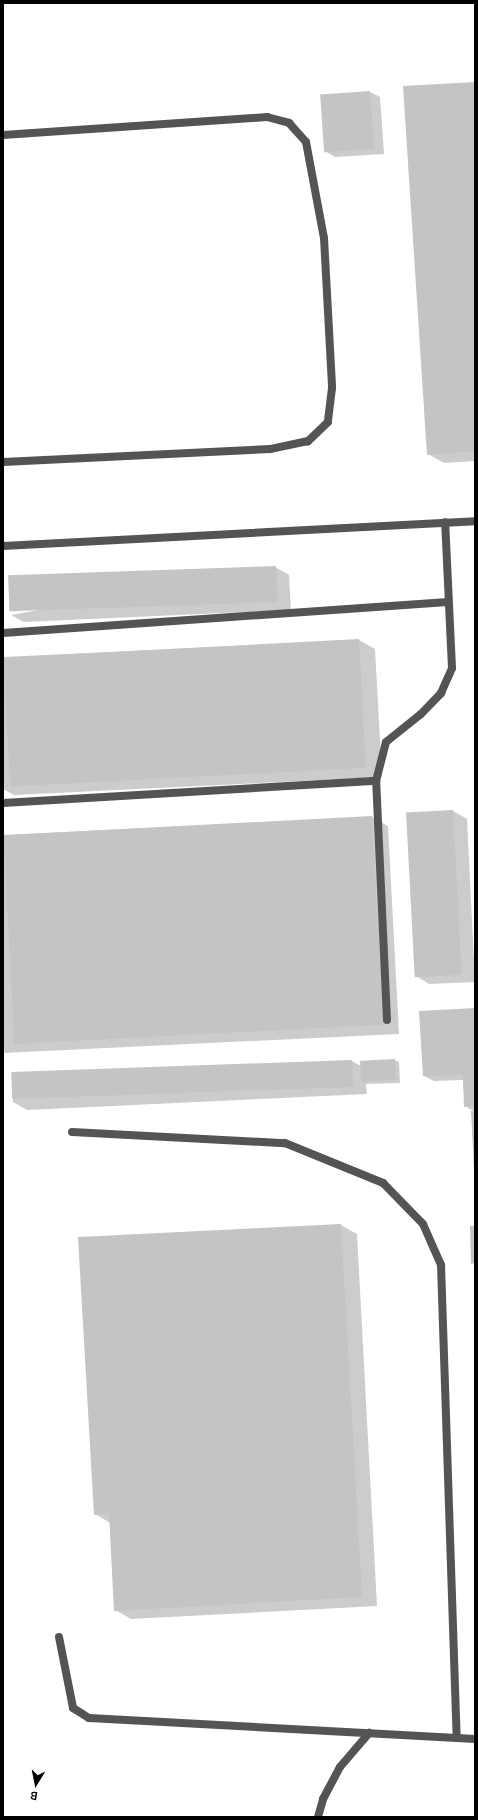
<!DOCTYPE html>
<style>
body{margin:0}
#map{position:relative;width:478px;height:1820px;overflow:hidden;background:#fff;font-family:Lato,sans-serif}
div>[style]{position:absolute}
[style*='--x']{left:calc(var(--x)*1px);top:calc(var(--y)*1px);width:calc(var(--w)*1px);rotate:calc(var(--a)*1deg)}
.shadow>*{inset:0;background:#0003}
.building>*{inset:0;background:#c4c4c4;transform-origin:0 0}
.lane>*{height:8px;margin:-4px;padding:0 4px;transform-origin:4px;border-radius:4px;background:#545454}
.street>*{height:8px;margin:-4px;padding:0 4px;transform-origin:4px;border-radius:4px;background:#545454}
span{translate:-50% -50%;white-space:nowrap;text-align:center;line-height:1.15;-webkit-text-stroke:3px #fff;paint-order:stroke}
.frame{position:absolute;inset:0;border:4px solid #000;pointer-events:none}
.north{position:absolute;left:16px;top:1764px;width:40px;height:40px;-webkit-text-stroke:3px #fff;paint-order:stroke;rotate:190deg;font-size:11px;font-weight:700;line-height:16px;text-align:center;color:#000}
.north::after{content:'';display:block;margin:auto;width:14px;height:18px;background:#000;clip-path:polygon(50% 0,100% 100%,50% 72%,0 100%)}
</style>
<div id="map">
<div class="shadow">
<i style="clip-path:polygon(475px 83px,475px 461px,444px 463px,428px 454px)"></i>
<i style="clip-path:polygon(370px 92px,380px 97px,384px 154px,335px 157px,325px 151px,321px 95px)"></i>
<i style="clip-path:polygon(275px 567px,289px 575px,291px 610px,24px 622px,11px 615px)"></i>
<i style="clip-path:polygon(359px 640px,375px 649px,382px 777px,14px 795px,3px 789px,3px 657px)"></i>
<i style="clip-path:polygon(453px 811px,467px 819px,475px 982px,429px 984px,416px 976px,407px 813px)"></i>
<i style="clip-path:polygon(372px 817px,388px 826px,399px 1034px,3px 1053px,3px 835px)"></i>
<i style="clip-path:polygon(475px 1009px,475px 1112px,465px 1106px,463px 1080px,434px 1081px,424px 1076px)"></i>
<i style="clip-path:polygon(394px 1060px,399px 1062px,400px 1083px,366px 1084px,367px 1094px,27px 1110px,13px 1102px,12px 1077px,352px 1061px,361px 1066px)"></i>
<i style="clip-path:polygon(341px 1225px,357px 1234px,377px 1606px,131px 1619px,115px 1610px,110px 1523px,95px 1514px)"></i>
</div>
<div class="building">
<i style="clip-path:polygon(475px 82px,475px 451px,427px 455px,403px 86px)"></i>
<i style="left:370px;top:91px;width:58px;height:50px;rotate:86deg"></i>
<i style="left:276px;top:566px;width:36px;height:268px;rotate:88deg"></i>
<i style="left:359px;top:639px;width:129px;height:356px;rotate:87deg"></i>
<i style="left:453px;top:810px;width:165px;height:47px;rotate:87deg"></i>
<i style="left:372px;top:816px;width:209px;height:369px;rotate:87deg"></i>
<i style="clip-path:polygon(475px 1008px,475px 1106px,464px 1107px,463px 1075px,423px 1076px,419px 1011px)"></i>
<i style="left:395px;top:1059px;width:21px;height:35px;rotate:87deg"></i>
<i style="left:352px;top:1060px;width:27px;height:341px;rotate:88deg"></i>
<i style="clip-path:polygon(471px 1111px,475px 1111px,475px 1171px,474px 1171px)"></i>
<i style="clip-path:polygon(341px 1224px,362px 1597px,114px 1611px,109px 1514px,94px 1515px,78px 1237px)"></i>
<i style="clip-path:polygon(470px 1226px,475px 1226px,475px 1263px,471px 1264px)"></i>
</div>
<div class="lane">
<i style="--x:3;--y:135;--w:265;--a:-3.9"></i>
<i style="--x:267;--y:117;--w:23;--a:15"></i>
<i style="--x:289;--y:123;--w:25;--a:48"></i>
<i style="--x:306;--y:142;--w:98;--a:79.4"></i>
<i style="--x:324;--y:238;--w:150;--a:86.9"></i>
<i style="--x:332;--y:388;--w:34;--a:97"></i>
<i style="--x:328;--y:422;--w:28;--a:136"></i>
<i style="--x:308;--y:441;--w:39;--a:168"></i>
<i style="--x:270;--y:449;--w:267;--a:177.2"></i>
<i style="--x:3;--y:633;--w:446;--a:-4"></i>
<i style="--x:3;--y:803;--w:374;--a:-3.4"></i>
<i style="--x:387;--y:1020;--w:239;--a:-92.6"></i>
<i style="--x:376;--y:781;--w:40;--a:-75.6"></i>
<i style="--x:386;--y:742;--w:45;--a:-38.7"></i>
<i style="--x:421;--y:714;--w:29;--a:-46"></i>
<i style="--x:441;--y:693;--w:27;--a:-66"></i>
<i style="--x:452;--y:668;--w:146;--a:-92.7"></i>
<i style="--x:72;--y:1132;--w:213;--a:3"></i>
<i style="--x:285;--y:1143;--w:106;--a:22.2"></i>
<i style="--x:383;--y:1183;--w:57;--a:45.7"></i>
<i style="--x:423;--y:1224;--w:45;--a:66.3"></i>
<i style="--x:441;--y:1265;--w:473;--a:88.1"></i>
<i style="--x:59;--y:1637;--w:72;--a:78.8"></i>
<i style="--x:73;--y:1708;--w:19;--a:32"></i>
<i style="--x:89;--y:1718;--w:387;--a:3.1"></i>
<i style="--x:318;--y:1817;--w:19;--a:-74"></i>
<i style="--x:323;--y:1799;--w:36;--a:-62"></i>
<i style="--x:340;--y:1767;--w:45;--a:-49.5"></i>
</div>
<div class="street">
<i style="--x:3;--y:546;--w:473;--a:-3"></i>
</div>
<div class="frame"></div>
<div class="north">B</div>
</div>
